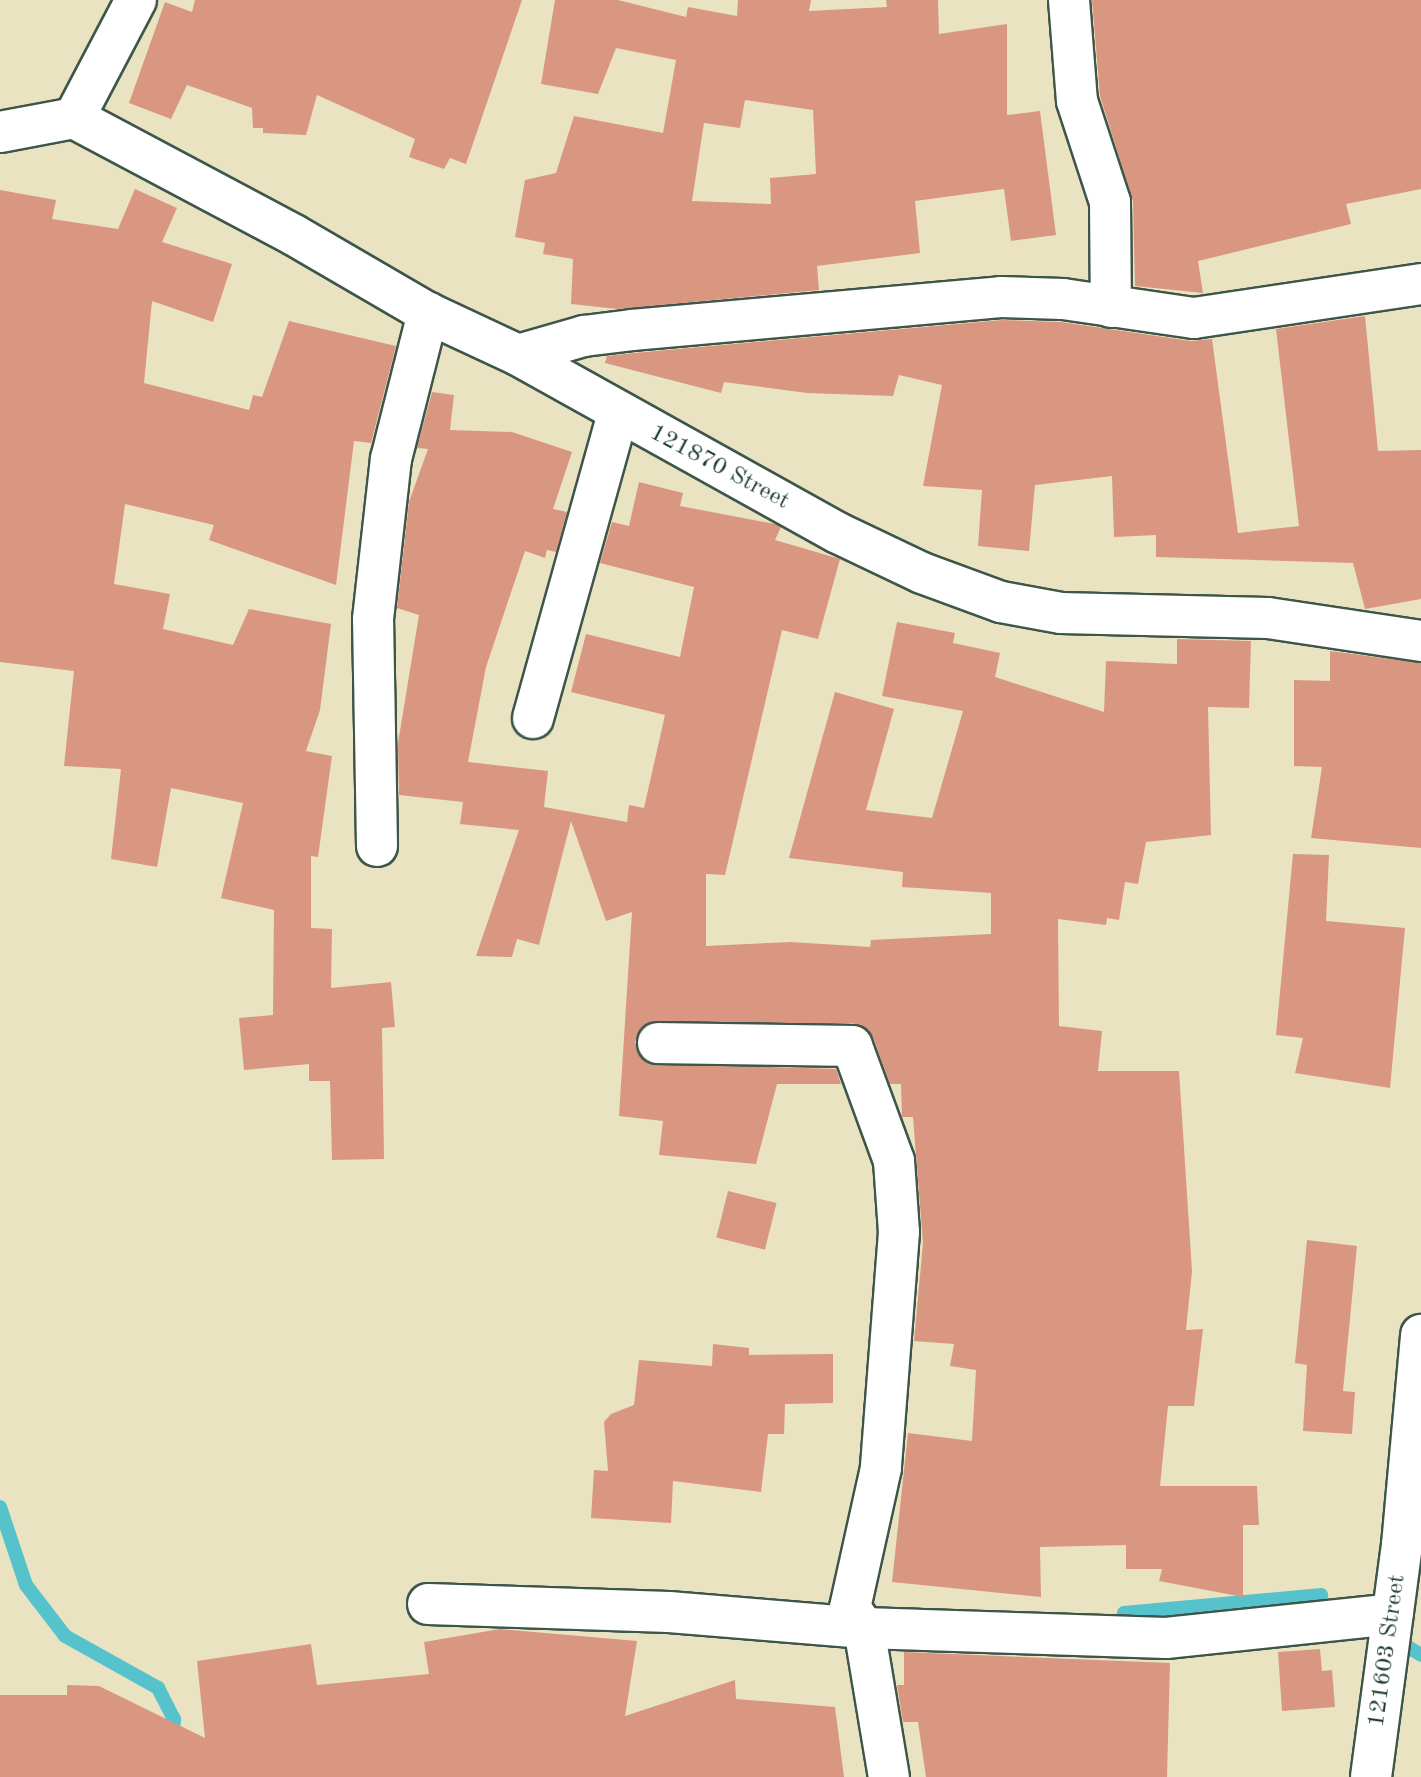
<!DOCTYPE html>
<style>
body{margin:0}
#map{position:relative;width:1421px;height:1777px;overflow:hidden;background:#e9e3c2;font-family:"Old Standard TT",serif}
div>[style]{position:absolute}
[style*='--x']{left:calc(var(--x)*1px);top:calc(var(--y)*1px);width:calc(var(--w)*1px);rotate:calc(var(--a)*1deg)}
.stream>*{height:14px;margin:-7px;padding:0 7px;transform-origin:7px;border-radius:7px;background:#56c3cc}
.building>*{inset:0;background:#d99782;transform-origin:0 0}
.roads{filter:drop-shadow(2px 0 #3d5649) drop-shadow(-2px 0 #3d5649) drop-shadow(0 2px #3d5649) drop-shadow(0 -2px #3d5649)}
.minor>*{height:40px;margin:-20px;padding:0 20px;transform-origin:20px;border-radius:20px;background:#fff}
span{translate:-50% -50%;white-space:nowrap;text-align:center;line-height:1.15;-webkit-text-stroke:6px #fff;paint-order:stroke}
.street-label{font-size:24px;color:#1f3d34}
</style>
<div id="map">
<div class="stream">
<i style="--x:0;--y:1507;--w:82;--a:71.6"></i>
<i style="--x:26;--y:1585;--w:64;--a:52.6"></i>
<i style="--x:65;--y:1636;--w:107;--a:29.2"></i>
<i style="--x:158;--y:1688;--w:35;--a:63"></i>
<i style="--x:174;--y:1719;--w:58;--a:94.9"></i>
<i style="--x:1124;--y:1613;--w:198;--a:-5.2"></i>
<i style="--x:1403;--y:1644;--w:21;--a:31"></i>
</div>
<div class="building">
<i style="clip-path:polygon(195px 0,522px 0,466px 164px,450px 158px,444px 169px,409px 157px,415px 139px,317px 95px,306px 135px,263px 133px,263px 128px,253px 128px,252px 108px,187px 85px,171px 119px,129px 103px,165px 2px,192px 12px)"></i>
<i style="clip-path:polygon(evenodd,555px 0,618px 0,686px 17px,688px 7px,737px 16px,738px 0,811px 0,809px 11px,887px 7px,886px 0,938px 0,939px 34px,1007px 24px,1007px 115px,1040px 111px,1056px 235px,1011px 241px,1004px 189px,915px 201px,920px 253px,817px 266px,819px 290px,618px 309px,571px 304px,573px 259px,543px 254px,545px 243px,515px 237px,525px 180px,556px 173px,574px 116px,663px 133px,676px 60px,616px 48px,598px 94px,541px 84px,555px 0,745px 100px,813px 110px,816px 174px,770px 178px,771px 204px,692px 201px,704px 123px,740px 128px,745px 100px)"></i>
<i style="clip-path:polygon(1092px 0,1421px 0,1421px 189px,1346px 204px,1351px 224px,1198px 261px,1203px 293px,1135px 286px,1133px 201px,1100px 96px)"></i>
<i style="clip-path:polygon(135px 189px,177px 208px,162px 242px,232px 264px,213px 322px,152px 301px,144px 383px,249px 410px,253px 395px,262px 397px,289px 321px,396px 346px,371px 443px,354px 441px,336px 585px,209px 540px,214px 525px,125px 504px,114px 584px,170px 594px,163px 629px,233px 645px,249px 609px,331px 624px,320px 710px,306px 751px,332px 756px,318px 857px,311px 856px,311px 928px,332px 929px,331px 988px,391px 982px,395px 1027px,382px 1028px,384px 1159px,332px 1160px,330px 1081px,309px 1081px,309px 1064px,244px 1070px,239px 1018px,273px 1015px,274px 910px,221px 898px,243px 803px,171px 788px,157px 867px,111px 859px,121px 769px,64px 766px,74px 671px,0 662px,0 190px,56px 200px,52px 219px,118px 229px)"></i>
<i style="clip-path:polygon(1365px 316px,1378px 451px,1421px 450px,1421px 599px,1365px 609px,1353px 563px,1156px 557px,1156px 535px,1114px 537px,1112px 476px,1035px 485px,1029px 551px,978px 546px,982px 490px,923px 486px,942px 385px,899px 375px,893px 396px,807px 393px,724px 382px,721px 393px,605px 363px,607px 356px,634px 353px,1002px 320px,1061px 322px,1191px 341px,1212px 339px,1238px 533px,1299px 526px,1276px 329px)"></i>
<i style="clip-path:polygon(432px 392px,454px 395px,450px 430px,512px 432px,572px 452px,553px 509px,567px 512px,556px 552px,547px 550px,545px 558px,525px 551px,486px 667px,468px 762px,548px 771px,544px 807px,627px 822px,629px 805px,644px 808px,665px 715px,571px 692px,586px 634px,680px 657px,694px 587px,600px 563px,612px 522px,629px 526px,639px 482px,683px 493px,680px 506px,775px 524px,781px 527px,775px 540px,840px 559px,818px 639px,782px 630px,725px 875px,706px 874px,706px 946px,791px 942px,870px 947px,871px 940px,991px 934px,991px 893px,902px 887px,903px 872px,789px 858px,835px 692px,894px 709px,866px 810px,932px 818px,963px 711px,882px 696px,897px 622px,955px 633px,953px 643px,1000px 653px,995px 677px,1104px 712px,1106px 661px,1177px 664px,1177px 639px,1251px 641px,1249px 708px,1208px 707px,1211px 835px,1146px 842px,1138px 884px,1125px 882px,1119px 920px,1107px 918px,1106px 925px,1058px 919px,1059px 1026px,1102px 1031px,1098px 1071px,1179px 1071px,1192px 1271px,1186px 1330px,1203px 1329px,1194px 1406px,1168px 1406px,1160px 1486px,1257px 1486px,1259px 1525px,1243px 1525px,1243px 1597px,1159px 1581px,1162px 1569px,1126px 1569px,1126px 1545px,1040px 1547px,1041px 1597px,892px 1582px,908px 1433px,972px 1441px,976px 1370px,950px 1366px,954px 1344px,914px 1341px,923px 1243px,913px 1117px,902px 1117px,901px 1084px,890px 1084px,873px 1037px,853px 1023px,648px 1023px,635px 1042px,647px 1063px,836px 1069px,841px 1084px,777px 1084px,756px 1164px,659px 1155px,663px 1121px,619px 1116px,632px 912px,606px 921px,571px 821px,539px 945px,517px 939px,512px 957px,476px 956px,519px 830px,460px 824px,463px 802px,399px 795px,398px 743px,419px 615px,397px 608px,409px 502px,428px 449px,417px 448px)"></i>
<i style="clip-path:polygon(1330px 651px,1421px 663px,1421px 848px,1311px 838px,1322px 767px,1294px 766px,1294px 680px,1330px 681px)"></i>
<i style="clip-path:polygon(1293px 854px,1329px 855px,1326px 921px,1405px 928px,1390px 1088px,1295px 1073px,1303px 1038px,1276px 1035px)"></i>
<i style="left:728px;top:1191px;width:50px;height:48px;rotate:14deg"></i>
<i style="clip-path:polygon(1307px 1240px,1357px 1246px,1343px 1391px,1355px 1392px,1352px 1434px,1303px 1431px,1307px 1365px,1295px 1363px)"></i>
<i style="clip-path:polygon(713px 1344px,749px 1348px,749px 1355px,833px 1354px,833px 1403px,785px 1404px,784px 1434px,768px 1434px,761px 1492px,673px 1481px,671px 1523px,591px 1518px,594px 1470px,608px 1471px,604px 1422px,611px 1414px,634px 1405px,639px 1360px,712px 1366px)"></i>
<i style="clip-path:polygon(500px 1629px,637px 1641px,625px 1716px,735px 1680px,736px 1699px,835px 1707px,844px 1777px,0 1777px,0 1695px,67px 1695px,67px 1685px,99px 1686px,205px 1738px,197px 1661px,311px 1644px,317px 1685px,429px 1674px,424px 1642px)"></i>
<i style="clip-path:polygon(1320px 1649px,1322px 1671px,1332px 1670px,1335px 1707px,1282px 1711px,1278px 1652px)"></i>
<i style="clip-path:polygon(904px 1652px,1170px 1663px,1167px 1777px,926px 1777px,918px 1722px,903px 1722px,897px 1685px,904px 1685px)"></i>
</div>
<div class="roads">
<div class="minor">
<i style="--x:1069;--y:0;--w:101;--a:85.5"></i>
<i style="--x:1077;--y:101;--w:106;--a:71.9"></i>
<i style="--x:1110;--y:202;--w:105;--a:89.5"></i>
<i style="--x:74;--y:118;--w:249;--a:28"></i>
<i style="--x:294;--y:235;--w:155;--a:30.2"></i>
<i style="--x:428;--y:313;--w:99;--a:25"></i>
<i style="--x:518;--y:355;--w:366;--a:29.1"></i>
<i style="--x:838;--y:533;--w:93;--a:25.5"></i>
<i style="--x:922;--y:573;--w:84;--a:20.2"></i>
<i style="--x:1001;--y:602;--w:61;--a:10.4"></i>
<i style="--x:1061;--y:613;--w:207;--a:1.4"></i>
<i style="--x:1268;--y:618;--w:155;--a:8.5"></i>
<i style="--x:0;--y:132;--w:75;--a:-10.7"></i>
<i style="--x:74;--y:118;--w:133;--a:-62.3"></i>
<i style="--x:518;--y:355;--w:69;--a:-16.1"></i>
<i style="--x:584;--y:336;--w:48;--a:-7.1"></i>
<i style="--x:632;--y:330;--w:370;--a:-5.1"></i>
<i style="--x:1001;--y:297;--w:62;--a:1.8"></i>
<i style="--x:1063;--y:299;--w:132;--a:8.3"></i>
<i style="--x:1194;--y:318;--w:230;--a:-8.5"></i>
<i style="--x:533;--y:718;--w:316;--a:-74.4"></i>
<i style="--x:377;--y:846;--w:227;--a:-91"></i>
<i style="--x:373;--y:619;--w:161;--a:-83.6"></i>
<i style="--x:391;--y:459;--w:151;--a:-75.8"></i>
<i style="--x:658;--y:1043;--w:194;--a:0.9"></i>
<i style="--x:852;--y:1046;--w:122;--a:69.9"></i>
<i style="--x:894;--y:1161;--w:71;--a:86"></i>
<i style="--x:899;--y:1232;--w:237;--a:94.4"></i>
<i style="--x:881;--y:1468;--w:143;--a:102.5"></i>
<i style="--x:850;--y:1608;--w:24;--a:55"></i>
<i style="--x:864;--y:1628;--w:151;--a:80.5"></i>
<i style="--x:428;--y:1604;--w:241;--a:1.9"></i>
<i style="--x:669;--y:1612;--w:196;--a:4.7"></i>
<i style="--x:864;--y:1628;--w:302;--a:1.9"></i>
<i style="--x:1166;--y:1638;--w:228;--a:-6"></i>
<i style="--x:1371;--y:1777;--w:234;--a:-82.4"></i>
<i style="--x:1402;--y:1545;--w:211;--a:-84.8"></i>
</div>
</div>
<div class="street-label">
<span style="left:719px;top:468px;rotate:28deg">121870 Street</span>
<span style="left:1388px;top:1651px;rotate:-82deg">121603 Street</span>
</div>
</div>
